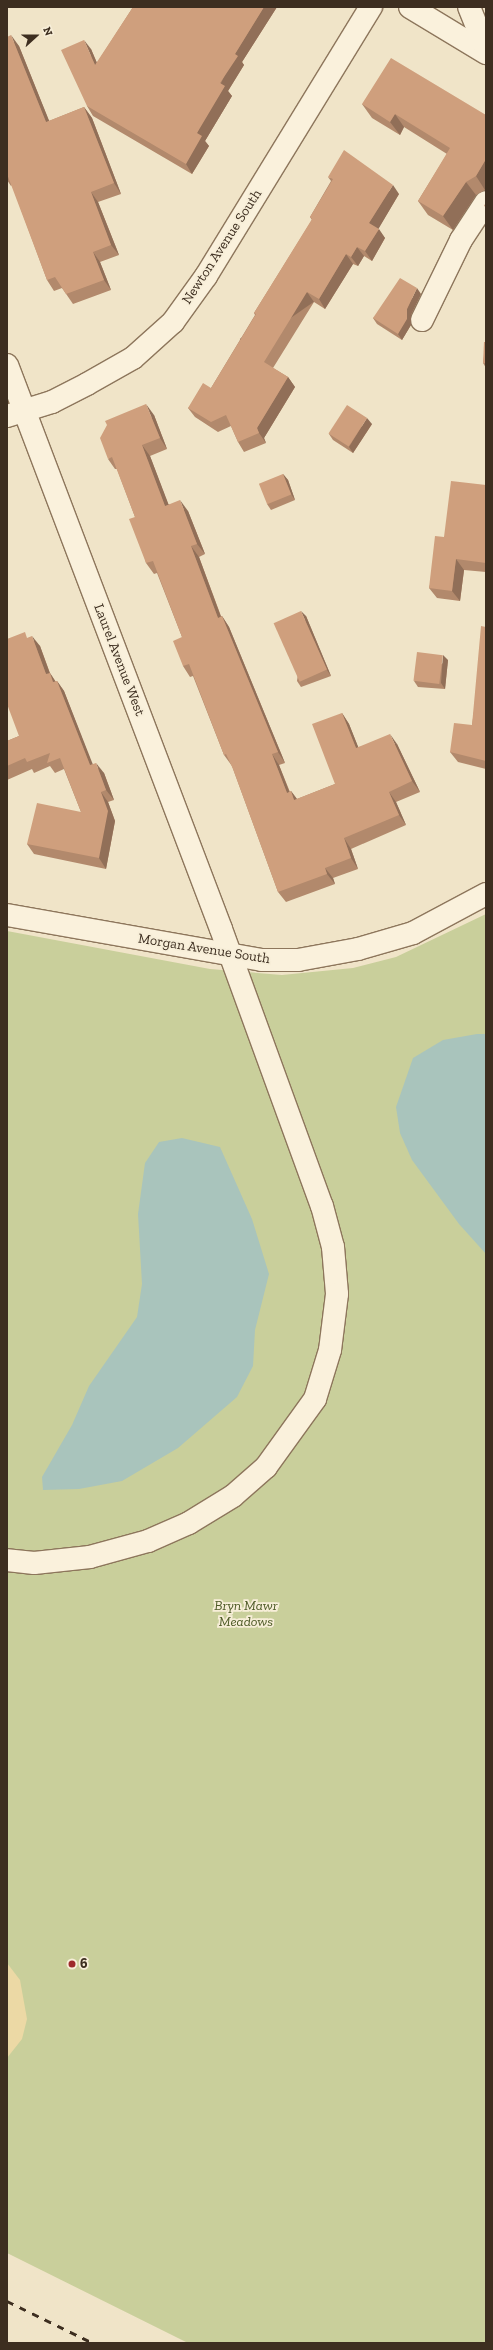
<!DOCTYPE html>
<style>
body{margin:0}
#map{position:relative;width:493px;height:2350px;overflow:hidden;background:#f0e4c8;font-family:"Zilla Slab",serif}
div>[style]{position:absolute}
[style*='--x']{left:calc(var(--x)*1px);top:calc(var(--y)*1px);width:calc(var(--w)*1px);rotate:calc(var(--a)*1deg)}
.green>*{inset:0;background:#c9cf9b}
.sand>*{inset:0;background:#ecd9a5}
.water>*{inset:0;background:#a9c4bc}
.roads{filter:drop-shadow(1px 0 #8d765c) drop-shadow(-1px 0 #8d765c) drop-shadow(0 1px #8d765c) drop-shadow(0 -1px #8d765c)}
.minor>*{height:22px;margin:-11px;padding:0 11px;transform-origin:11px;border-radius:11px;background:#faf1dc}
.rail>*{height:3px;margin-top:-1.5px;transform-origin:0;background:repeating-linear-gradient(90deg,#3d2e20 0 7px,transparent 0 14px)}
.wall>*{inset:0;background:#b2896c}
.shaded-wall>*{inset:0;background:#916f58;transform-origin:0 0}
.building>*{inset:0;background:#cf9f7d;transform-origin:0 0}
.dots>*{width:11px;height:11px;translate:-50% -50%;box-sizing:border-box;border:2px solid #f7eed8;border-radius:50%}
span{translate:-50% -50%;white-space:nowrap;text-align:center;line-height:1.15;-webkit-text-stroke:3.5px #f7eed8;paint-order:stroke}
.street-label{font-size:14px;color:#3d2e20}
.park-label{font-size:14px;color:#4d5a26;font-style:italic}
.poi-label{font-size:14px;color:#3d2e20;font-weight:700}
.left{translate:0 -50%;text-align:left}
.frame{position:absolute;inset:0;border:8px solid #3d2e20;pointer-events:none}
.north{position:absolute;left:16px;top:16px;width:40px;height:40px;-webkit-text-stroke:3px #f7eed8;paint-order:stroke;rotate:69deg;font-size:11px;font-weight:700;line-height:16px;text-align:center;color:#3d2e20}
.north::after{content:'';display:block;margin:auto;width:14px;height:18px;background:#3d2e20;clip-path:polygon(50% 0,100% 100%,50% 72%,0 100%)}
</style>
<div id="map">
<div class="green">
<i style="clip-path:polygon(486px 914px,486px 2343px,188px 2343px,7px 2253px,7px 931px,210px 969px,282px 975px,353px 968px,396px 957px)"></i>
</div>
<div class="sand">
<i style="clip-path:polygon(7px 1963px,20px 1980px,27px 2019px,22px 2039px,7px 2058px)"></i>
</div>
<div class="water">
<i style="clip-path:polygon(477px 1034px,486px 1034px,486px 1254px,459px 1224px,412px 1160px,400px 1133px,396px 1107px,413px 1058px,443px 1040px)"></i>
<i style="clip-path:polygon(182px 1138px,220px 1147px,252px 1219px,269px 1274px,255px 1330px,253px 1366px,237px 1397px,178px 1448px,122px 1481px,79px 1489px,43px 1490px,42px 1477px,72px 1425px,89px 1386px,137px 1317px,142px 1284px,138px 1214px,145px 1163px,159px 1142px)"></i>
</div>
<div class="roads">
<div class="minor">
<i style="--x:410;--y:7;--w:89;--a:31.2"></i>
<i style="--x:469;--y:7;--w:45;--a:68"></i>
<i style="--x:422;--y:320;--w:89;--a:-64"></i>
<i style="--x:461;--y:240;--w:45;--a:-56.7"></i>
<i style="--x:7;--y:365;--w:603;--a:69.22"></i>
<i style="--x:221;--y:929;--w:295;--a:70"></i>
<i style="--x:322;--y:1206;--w:42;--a:75"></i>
<i style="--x:333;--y:1247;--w:47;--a:85.1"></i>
<i style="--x:337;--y:1294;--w:56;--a:97.1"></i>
<i style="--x:330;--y:1350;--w:51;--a:107"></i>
<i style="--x:315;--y:1399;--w:84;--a:125.8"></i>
<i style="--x:266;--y:1467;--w:44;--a:138.7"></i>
<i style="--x:233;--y:1496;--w:52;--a:148.5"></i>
<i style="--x:189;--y:1523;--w:45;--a:156.3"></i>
<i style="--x:148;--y:1541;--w:60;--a:164.6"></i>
<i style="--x:90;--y:1557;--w:56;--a:173.9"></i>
<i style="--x:34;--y:1563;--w:27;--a:-174"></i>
<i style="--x:7;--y:416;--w:47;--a:-17.3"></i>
<i style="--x:52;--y:402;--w:39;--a:-27"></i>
<i style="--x:87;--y:384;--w:53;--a:-29.5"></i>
<i style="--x:133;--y:358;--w:54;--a:-42"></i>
<i style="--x:173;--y:322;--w:57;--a:-54.3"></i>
<i style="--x:206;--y:276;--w:316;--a:-58.5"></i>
<i style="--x:7;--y:915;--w:259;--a:10"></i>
<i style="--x:262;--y:960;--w:36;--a:0"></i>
<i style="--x:298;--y:960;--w:61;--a:-10.4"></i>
<i style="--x:358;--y:949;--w:57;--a:-16.2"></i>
<i style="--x:413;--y:933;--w:83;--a:-28.1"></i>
</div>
</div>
<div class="rail">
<i style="--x:7;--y:2301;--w:96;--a:26"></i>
</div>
<div class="wall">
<i style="clip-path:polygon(133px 7px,277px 7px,242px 62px,244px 65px,228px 91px,232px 96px,205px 141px,209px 146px,192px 174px,93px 116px,87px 106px,91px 49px,97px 63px)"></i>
<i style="clip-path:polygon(7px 37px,19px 46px,49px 121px,84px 107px,92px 118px,121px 194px,98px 202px,119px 255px,100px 262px,111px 290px,73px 304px,62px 288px,54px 291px,47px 280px,12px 185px,11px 186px,7px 180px)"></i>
<i style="clip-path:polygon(362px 104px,486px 115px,485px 190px,476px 195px,453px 230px,428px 215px,418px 201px,447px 154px,404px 127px,400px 135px,372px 118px)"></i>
<i style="clip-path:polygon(328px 177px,399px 194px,378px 229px,385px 238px,372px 261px,364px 256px,358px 266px,353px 264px,325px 309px,314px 302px,273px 368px,288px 377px,295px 387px,264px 438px,266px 443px,244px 452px,238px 442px,231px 426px,218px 432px,195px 417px,188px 408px,211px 388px,255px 315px,254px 313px,312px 220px,310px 217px,331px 181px)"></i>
<i style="clip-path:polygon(421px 294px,411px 315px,411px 325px,402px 340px,377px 324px,373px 318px)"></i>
<i style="clip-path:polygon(486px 342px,486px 368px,483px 363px)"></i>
<i style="clip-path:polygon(154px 415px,167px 449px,150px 456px,168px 504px,188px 511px,205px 554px,199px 557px,221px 616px,222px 616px,229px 627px,285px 763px,279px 765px,290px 792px,291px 791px,297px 799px,335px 784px,342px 713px,349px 724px,358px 747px,397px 744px,420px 792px,396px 802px,406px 825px,351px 849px,358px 869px,333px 878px,335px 884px,286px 902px,278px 892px,232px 766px,224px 755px,193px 676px,190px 677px,183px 666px,182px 637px,157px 573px,154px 574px,146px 563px,135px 517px,117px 469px,115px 469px,108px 459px)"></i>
<i style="clip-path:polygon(372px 424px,353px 453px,333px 440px,329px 434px)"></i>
<i style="clip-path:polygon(283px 474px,288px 480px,295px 500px,271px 510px,267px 504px)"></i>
<i style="clip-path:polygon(486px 485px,486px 572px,464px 570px,460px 601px,437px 598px,429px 588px,444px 537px)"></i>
<i style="clip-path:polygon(306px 616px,331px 676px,301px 687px,297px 681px)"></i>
<i style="clip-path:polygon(486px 627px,486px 769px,458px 762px,450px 752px,472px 725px)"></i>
<i style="clip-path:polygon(29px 637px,40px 646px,50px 673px,56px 682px,57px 681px,64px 691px,92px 764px,104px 773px,114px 800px,108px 802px,115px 821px,106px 869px,34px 854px,27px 844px,81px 812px,64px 769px,55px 773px,50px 766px,34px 773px,32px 769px,7px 780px,7px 741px,19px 736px)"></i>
<i style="clip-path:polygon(448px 660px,445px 689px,418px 687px,414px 681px)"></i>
</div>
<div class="shaded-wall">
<i style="clip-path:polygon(264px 7px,277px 7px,242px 62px,244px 65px,228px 91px,232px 96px,205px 141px,209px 146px,192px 174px,186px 164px,197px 133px,235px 54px)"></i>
<i style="clip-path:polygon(11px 35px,19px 46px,54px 133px,46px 122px)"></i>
<i style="clip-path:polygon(84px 40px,91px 49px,102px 75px,95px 65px)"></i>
<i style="clip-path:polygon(84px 107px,92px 118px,121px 194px,114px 183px)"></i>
<i style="clip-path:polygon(395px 114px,404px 127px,400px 135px,390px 122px)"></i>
<i style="clip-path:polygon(486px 159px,486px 189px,485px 190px,476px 176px)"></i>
<i style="clip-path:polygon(466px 182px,476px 195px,453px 230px,443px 216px)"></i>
<i style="clip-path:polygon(393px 185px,399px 194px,376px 233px,369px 223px)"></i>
<i style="clip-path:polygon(91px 192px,98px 202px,119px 255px,111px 245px)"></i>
<i style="clip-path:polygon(379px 229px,385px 238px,372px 261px,365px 251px)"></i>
<i style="clip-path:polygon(357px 247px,364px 256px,358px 266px,351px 257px)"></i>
<i style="clip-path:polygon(93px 252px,100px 262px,111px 290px,104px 280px)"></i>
<i style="clip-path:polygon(346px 254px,353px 264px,325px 309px,319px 299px)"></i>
<i style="clip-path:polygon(417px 288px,421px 294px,411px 315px,411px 325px,402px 340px,398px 334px,407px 309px)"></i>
<i style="left:307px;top:292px;width:12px;height:82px;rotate:55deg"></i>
<i style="clip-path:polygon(288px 377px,295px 387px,264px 438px,266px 443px,259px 433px,257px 428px)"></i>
<i style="clip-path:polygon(146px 404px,154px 415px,167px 449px,160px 438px)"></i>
<i style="clip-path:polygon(367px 418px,372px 424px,353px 453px,349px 447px)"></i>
<i style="clip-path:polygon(142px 445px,150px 456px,173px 516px,165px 506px)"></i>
<i style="clip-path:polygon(283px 474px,288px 480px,295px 500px,291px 494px)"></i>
<i style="clip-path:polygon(180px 500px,188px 511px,205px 554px,197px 544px)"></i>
<i style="clip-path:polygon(191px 546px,199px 557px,225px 628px,218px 618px)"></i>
<i style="clip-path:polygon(456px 559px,464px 570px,460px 601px,452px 591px)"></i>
<i style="clip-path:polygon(301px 611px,306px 616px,331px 676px,327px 670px)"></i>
<i style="clip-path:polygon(222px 616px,229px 627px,285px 763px,278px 752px)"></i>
<i style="clip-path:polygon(32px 636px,40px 646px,54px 685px,46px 674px)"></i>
<i style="clip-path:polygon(443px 655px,448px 660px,445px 689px,441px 683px)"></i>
<i style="clip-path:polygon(50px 673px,57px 684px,53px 682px)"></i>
<i style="clip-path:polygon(57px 681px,64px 691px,97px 775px,90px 765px)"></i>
<i style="clip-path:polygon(342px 713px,349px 724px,363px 759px,356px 748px)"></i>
<i style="clip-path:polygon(390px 734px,397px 744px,420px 792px,412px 781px)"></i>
<i style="clip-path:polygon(272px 754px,279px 765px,294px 804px,287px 793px)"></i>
<i style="clip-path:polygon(96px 763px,104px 773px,114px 800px,106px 790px)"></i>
<i style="clip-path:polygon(291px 791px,299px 802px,294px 800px)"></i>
<i style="clip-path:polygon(101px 792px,108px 802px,115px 821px,106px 869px,99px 858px)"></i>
<i style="clip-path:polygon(389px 792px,396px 802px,406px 825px,399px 815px)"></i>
<i style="clip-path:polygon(344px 838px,351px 849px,358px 869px,351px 858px)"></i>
<i style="clip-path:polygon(325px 868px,333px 878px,335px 884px,327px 874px)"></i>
</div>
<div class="building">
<i style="clip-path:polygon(133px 7px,264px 7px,235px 54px,238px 56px,220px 83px,225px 86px,197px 133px,202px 136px,186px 164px,87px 106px,61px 50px,84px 40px,95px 65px)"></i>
<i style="clip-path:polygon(11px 35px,46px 122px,84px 107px,114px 183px,91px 192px,111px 245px,93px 252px,104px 280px,66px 294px,55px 277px,47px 280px,7px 174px,7px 37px)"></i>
<i style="clip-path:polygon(391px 58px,486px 115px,486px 159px,476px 176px,466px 182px,443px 216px,418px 201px,450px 148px,395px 114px,390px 122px,362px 104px)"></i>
<i style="clip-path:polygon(344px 150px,393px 185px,369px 223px,379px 229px,365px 251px,357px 247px,351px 257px,346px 254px,319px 299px,307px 292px,264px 362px,288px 377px,257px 428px,259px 433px,238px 442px,226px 415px,211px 422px,188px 408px,203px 383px,211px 388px,256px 314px,254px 313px,312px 219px,310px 217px,333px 179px,328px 177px)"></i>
<i style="clip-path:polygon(486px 202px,486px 207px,484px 206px)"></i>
<i style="clip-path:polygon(400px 278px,417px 288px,407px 309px,407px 319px,398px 334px,373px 318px)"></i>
<i style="clip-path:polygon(484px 342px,486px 342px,486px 363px,483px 363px)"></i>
<i style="clip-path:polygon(146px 404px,160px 438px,142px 445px,165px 506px,180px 500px,197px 544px,191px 546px,218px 618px,222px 616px,278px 752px,272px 754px,287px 793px,291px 791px,294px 800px,335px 784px,312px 724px,342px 713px,356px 748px,390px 734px,412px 781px,389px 792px,399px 815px,344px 838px,351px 858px,325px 868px,327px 874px,278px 892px,233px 769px,226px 754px,224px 755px,189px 664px,183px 666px,173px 641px,182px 637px,153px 561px,146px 563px,129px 519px,135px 517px,112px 457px,108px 459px,100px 438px,107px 425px,105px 421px)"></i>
<i style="left:347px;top:405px;width:24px;height:34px;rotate:33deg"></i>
<i style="left:283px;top:474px;width:22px;height:26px;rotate:68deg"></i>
<i style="clip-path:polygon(451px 481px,486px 485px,486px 563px,456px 559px,452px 591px,429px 588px,435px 536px,444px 537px)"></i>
<i style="left:301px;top:611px;width:64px;height:30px;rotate:66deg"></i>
<i style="clip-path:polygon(481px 626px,486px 627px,486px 761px,450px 752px,454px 723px,472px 725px)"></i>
<i style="clip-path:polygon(25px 632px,27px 638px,32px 636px,46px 674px,50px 673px,53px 682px,57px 681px,90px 765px,96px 763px,106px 790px,101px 792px,108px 811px,99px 858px,27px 844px,37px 803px,81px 812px,60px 758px,47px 763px,50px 753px,27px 762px,25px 758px,7px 766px,7px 741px,19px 736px,7px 704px,7px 639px)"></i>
<i style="left:417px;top:652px;width:26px;height:29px;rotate:7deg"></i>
</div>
<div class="dots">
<i style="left:72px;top:1964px;background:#9e2a2b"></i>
</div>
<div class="street-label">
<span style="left:222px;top:247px;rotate:-57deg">Newton Avenue South</span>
<span style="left:119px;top:660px;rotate:69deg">Laurel Avenue West</span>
<span style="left:204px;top:949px;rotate:9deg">Morgan Avenue South</span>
</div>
<div class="park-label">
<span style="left:246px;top:1614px">Bryn Mawr<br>Meadows</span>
</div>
<div class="poi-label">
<span class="left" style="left:80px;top:1964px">6</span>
</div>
<div class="frame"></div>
<div class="north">N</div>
</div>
